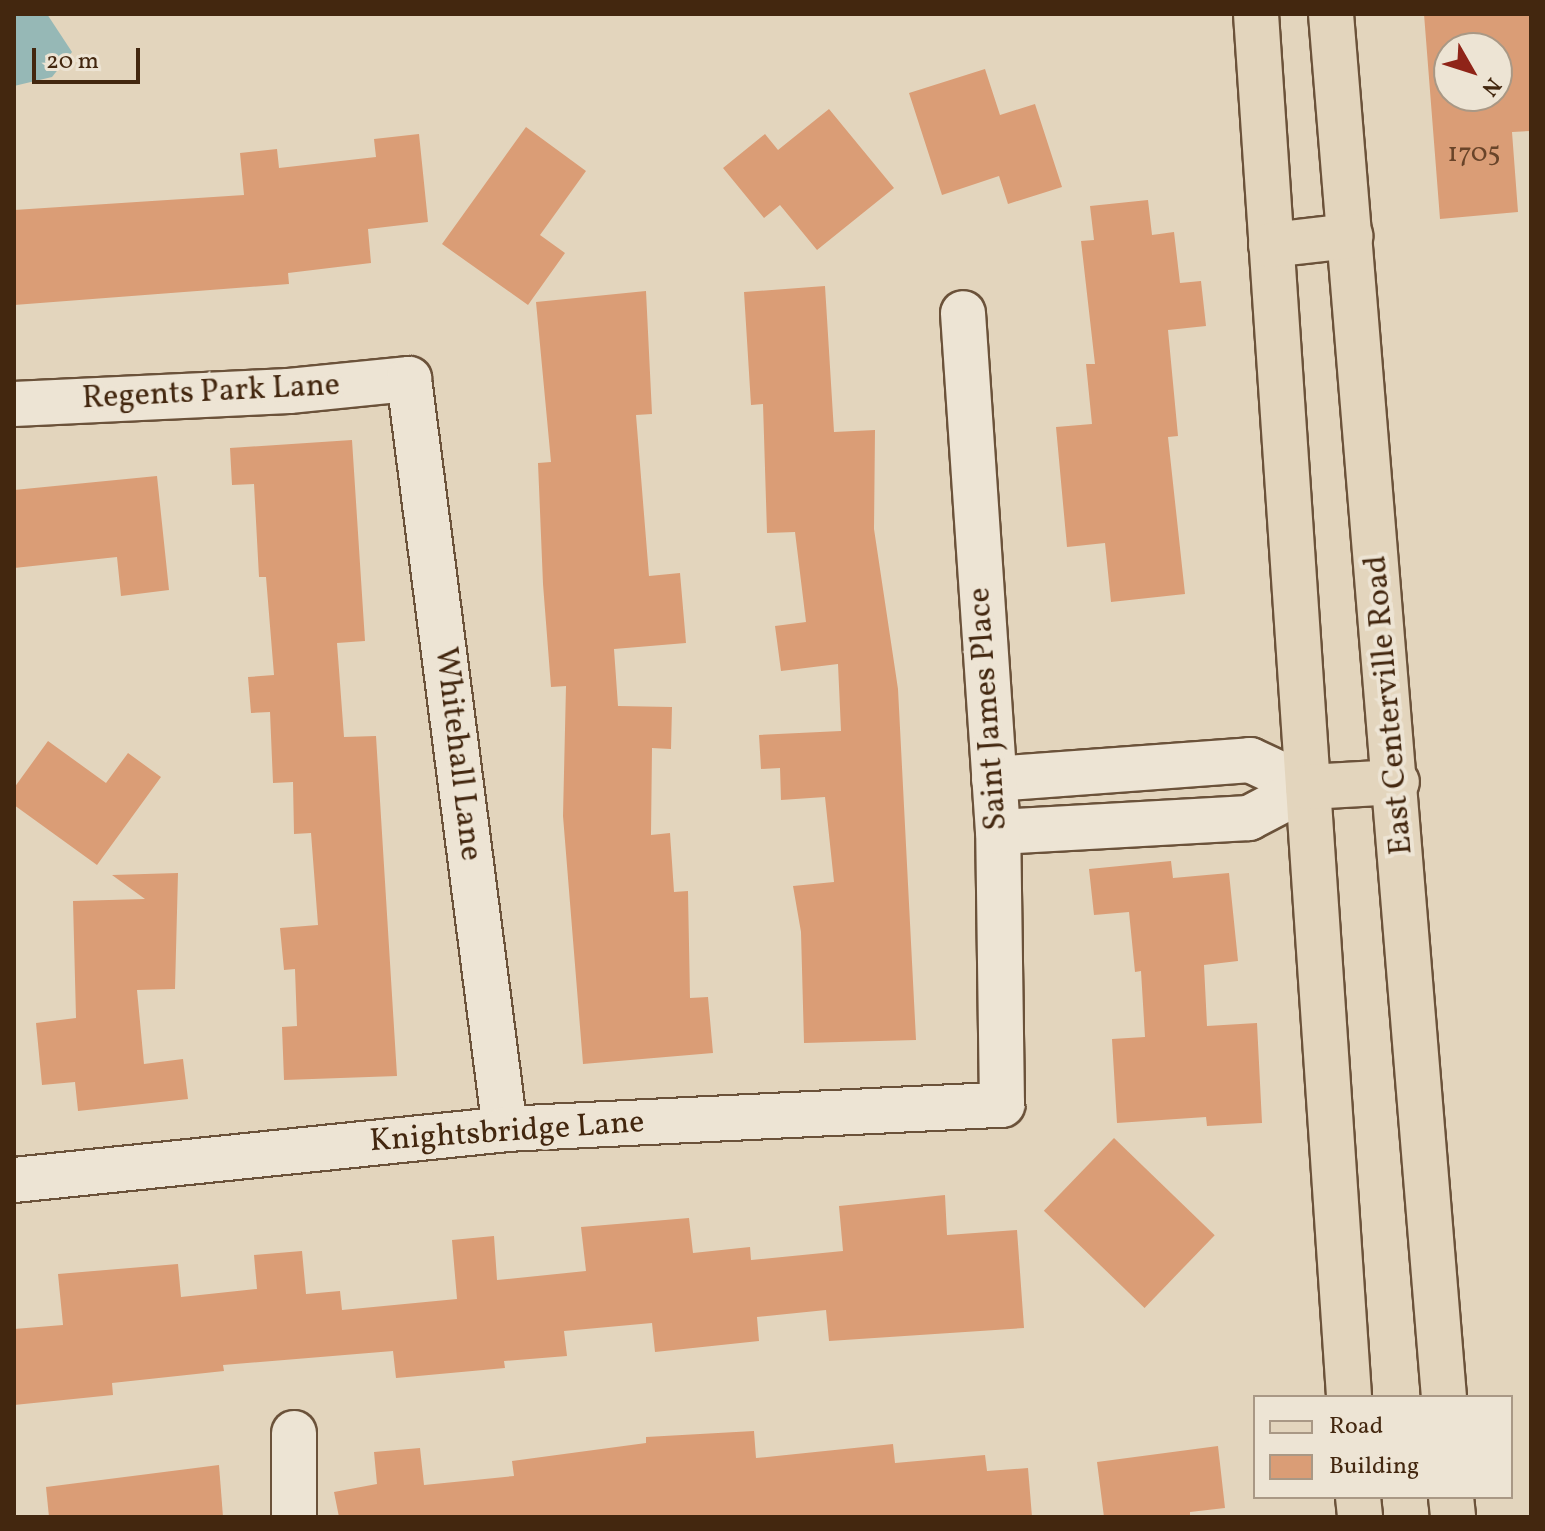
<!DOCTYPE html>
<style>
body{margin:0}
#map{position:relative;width:1545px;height:1531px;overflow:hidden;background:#e3d5bd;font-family:Vollkorn,serif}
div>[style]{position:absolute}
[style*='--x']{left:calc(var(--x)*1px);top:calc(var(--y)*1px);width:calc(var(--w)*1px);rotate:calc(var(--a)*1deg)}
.water>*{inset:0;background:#96b8b6}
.building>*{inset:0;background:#da9d76;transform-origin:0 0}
.roads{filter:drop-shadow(2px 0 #6b523a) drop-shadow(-2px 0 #6b523a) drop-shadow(0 2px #6b523a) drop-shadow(0 -2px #6b523a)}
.minor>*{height:44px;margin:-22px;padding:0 22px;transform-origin:22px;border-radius:22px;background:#ede4d4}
.major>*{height:44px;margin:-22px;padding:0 22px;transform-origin:22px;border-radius:22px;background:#e3d5bd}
span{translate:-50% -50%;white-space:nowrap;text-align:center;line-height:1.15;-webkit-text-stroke:8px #ede4d4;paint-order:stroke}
.number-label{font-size:28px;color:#694429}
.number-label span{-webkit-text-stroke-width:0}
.street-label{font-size:32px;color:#43270f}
.frame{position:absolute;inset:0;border:16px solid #43270f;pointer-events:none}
.legend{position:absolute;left:1253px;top:1395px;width:260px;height:104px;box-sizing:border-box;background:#ede4d4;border:2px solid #a99885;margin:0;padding:10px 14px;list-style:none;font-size:24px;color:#43270f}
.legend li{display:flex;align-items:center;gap:16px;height:40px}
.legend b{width:40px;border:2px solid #a99885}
.north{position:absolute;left:1433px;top:32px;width:80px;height:80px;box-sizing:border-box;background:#ede4d4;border:2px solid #a99885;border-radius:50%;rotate:129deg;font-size:22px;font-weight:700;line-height:32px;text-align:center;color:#43270f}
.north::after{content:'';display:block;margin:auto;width:28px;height:36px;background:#8f2418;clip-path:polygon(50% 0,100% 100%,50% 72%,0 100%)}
.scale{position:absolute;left:32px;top:48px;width:108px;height:36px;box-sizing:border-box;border:4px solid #43270f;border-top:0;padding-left:10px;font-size:24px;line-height:28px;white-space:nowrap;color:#43270f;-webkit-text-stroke:6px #ede4d4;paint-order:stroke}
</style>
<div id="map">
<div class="water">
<i style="clip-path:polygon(14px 14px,47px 14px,72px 52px,52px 77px,14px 86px)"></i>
</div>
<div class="building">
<i style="clip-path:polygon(evenodd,1424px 14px,1531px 14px,1531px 131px,1512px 132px,1518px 212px,1440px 219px,1424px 14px,1449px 48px,1497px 48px,1497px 96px,1449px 96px,1449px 48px)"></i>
<i style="clip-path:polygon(985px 69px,1000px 115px,1035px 104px,1062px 187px,1008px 204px,999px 176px,942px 195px,909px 93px)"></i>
<i style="clip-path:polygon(829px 109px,894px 188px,817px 250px,780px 205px,764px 218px,723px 168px,765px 134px,778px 150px)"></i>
<i style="clip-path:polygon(526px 127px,586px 171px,540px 235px,565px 253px,528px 305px,442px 244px)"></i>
<i style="clip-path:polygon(419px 134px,428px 222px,368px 229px,371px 263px,288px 273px,289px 284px,14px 305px,14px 210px,244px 195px,240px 153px,277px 149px,279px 168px,376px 157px,374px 139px)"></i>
<i style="clip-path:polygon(1148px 200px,1152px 235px,1174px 232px,1180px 283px,1201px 281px,1206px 326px,1168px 330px,1178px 436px,1168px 437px,1185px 594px,1111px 602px,1105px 543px,1067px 547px,1056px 427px,1092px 424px,1086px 364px,1095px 364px,1081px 241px,1094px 240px,1090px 206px)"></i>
<i style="clip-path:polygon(825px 286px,834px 432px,875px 430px,874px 529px,898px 689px,916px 1040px,804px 1043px,801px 932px,793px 886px,834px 882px,825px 797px,781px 800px,780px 768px,761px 769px,759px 735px,841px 731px,838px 664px,781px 671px,775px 626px,806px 622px,795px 532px,767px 533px,763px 404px,751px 405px,744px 292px)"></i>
<i style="clip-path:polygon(646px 291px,652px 414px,636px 415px,649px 576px,680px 573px,686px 643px,614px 649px,618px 706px,672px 707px,671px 749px,652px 748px,651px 835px,670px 833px,674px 892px,688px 891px,690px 998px,708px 997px,713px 1053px,583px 1064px,563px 816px,566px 686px,551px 687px,543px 584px,538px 463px,551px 462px,536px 302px)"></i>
<i style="clip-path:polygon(352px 440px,365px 641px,337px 643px,344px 737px,376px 736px,397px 1076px,284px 1080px,282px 1027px,297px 1026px,295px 969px,284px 970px,280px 928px,318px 925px,311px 833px,294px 834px,293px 782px,273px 783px,270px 712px,251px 713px,248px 677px,274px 675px,266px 577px,259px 577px,254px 484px,232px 485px,230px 448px)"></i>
<i style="clip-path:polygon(157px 476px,169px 590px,121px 596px,117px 557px,14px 568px,14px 490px)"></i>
<i style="clip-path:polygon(48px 741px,106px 783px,128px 753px,161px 777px,97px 865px,14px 805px,14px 788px)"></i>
<i style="clip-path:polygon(1171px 861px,1173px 878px,1229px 873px,1238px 961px,1204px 965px,1207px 1026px,1257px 1023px,1262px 1123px,1207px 1126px,1206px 1117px,1117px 1123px,1112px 1039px,1145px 1037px,1141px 971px,1135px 972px,1129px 912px,1094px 915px,1089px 869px)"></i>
<i style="clip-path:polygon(178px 873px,175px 989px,137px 990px,144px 1064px,183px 1059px,188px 1099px,78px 1111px,75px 1082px,42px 1085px,36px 1023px,76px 1018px,73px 901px,145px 899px,112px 875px)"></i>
<i style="left:1114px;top:1138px;width:140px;height:101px;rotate:44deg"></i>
<i style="clip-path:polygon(945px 1195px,947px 1235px,1017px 1230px,1024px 1328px,829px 1341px,826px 1310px,757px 1317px,759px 1341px,655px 1352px,652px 1323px,564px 1331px,567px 1356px,504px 1361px,505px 1368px,396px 1378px,393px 1351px,223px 1365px,224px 1371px,112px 1383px,113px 1395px,14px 1405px,14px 1329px,63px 1325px,58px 1274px,178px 1264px,181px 1297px,257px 1289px,254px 1255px,302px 1251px,306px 1294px,340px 1291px,342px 1310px,457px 1299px,452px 1240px,494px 1236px,497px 1280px,586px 1271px,581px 1227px,689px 1218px,693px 1253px,750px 1247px,751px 1260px,843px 1251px,839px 1206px)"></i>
<i style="clip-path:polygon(754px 1431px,756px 1458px,893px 1444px,895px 1463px,985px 1455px,987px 1471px,1028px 1468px,1032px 1517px,339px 1517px,334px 1492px,377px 1484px,374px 1452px,420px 1448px,424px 1485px,514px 1476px,512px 1461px,646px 1443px,646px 1437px)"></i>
<i style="clip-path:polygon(1218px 1446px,1225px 1508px,1190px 1512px,1190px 1517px,1104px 1517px,1097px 1462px)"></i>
<i style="clip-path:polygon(219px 1465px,223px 1517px,49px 1517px,46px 1487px)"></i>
</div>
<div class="roads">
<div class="minor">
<i style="--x:14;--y:404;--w:275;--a:-2.7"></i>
<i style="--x:289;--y:391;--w:121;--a:-5.7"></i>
<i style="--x:409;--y:379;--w:756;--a:82.71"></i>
<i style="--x:994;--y:779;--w:257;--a:-4.2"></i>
<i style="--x:1250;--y:760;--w:64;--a:25"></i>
<i style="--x:1308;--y:787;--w:67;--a:152.3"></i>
<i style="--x:1249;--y:818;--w:251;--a:176.8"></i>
<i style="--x:14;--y:1180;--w:494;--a:-5.9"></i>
<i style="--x:505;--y:1129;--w:498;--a:-2.8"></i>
<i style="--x:1002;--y:1105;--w:273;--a:-90.8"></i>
<i style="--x:998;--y:832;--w:520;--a:-93.86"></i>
<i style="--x:294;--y:1433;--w:84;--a:90"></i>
</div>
<div class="major">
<i style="--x:1256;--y:14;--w:1386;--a:86.15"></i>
<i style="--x:1331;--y:14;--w:1388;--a:85.33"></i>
<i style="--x:1271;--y:245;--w:80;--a:-6.5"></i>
<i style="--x:1308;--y:787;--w:89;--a:-3.2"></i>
<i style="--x:1358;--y:1497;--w:20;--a:84"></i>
<i style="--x:1451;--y:1497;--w:20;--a:84"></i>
</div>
</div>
<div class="number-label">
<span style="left:1474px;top:154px">1705</span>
</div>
<div class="street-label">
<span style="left:211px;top:393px;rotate:-3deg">Regents Park Lane</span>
<span style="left:1390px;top:705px;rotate:-95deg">East Centerville Road</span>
<span style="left:989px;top:709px;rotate:-94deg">Saint James Place</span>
<span style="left:457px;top:754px;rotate:83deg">Whitehall Lane</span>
<span style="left:507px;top:1133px;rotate:-4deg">Knightsbridge Lane</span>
</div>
<div class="frame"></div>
<ul class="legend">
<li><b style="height:10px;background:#e3d5bd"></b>Road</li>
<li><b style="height:22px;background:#da9d76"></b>Building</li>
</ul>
<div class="north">N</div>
<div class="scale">20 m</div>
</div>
